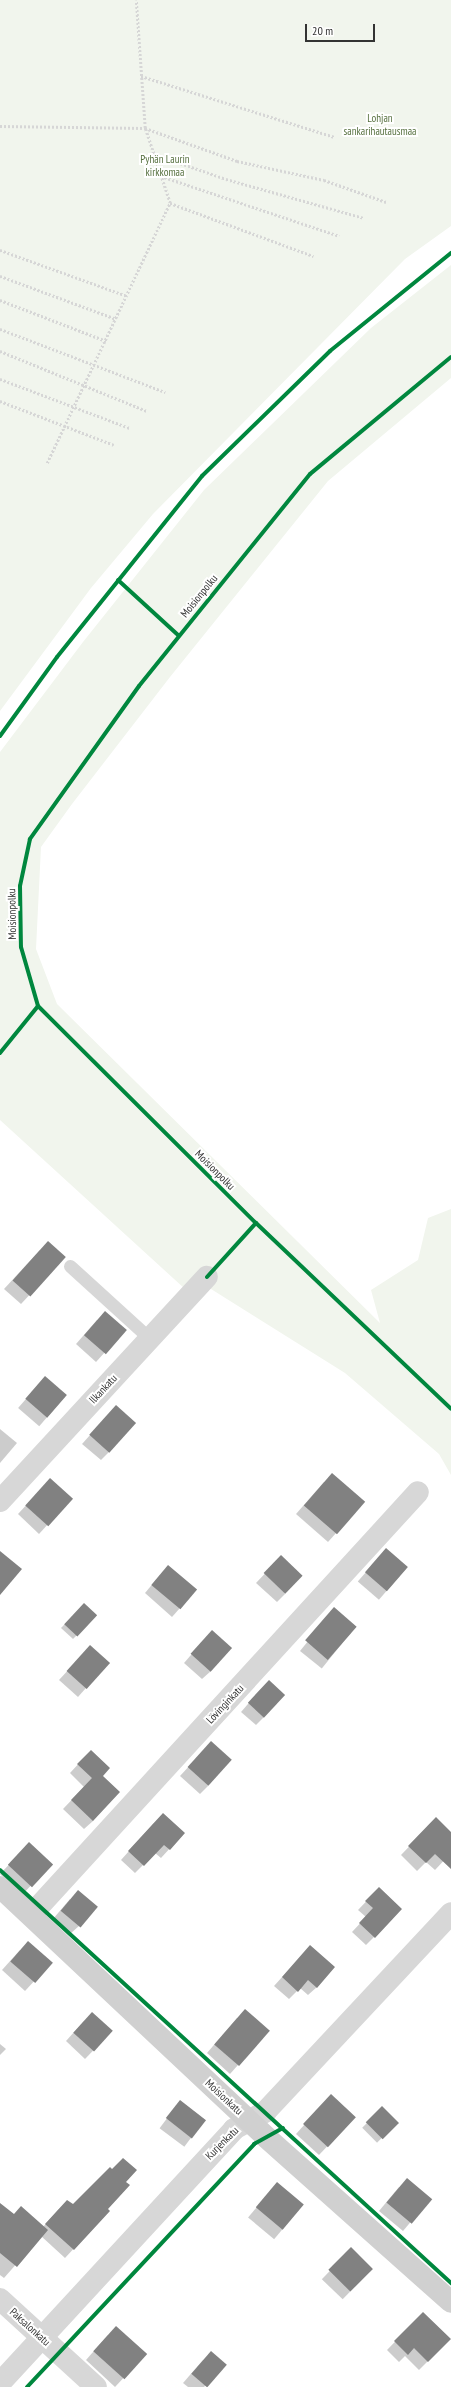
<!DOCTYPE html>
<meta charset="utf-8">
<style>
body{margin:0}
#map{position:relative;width:451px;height:2387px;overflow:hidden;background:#fff;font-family:"PT Sans Narrow",sans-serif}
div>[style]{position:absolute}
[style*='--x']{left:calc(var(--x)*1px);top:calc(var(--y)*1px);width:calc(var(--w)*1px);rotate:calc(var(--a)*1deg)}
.green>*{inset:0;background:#f1f5ed}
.shadow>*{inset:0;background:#0003;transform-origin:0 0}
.building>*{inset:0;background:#818181;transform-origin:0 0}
.path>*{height:2.5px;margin-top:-1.25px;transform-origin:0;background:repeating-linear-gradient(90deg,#d6d6d6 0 2px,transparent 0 4px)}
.lane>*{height:13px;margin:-6.5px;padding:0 6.5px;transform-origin:6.5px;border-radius:6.5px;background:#d7d7d7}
.street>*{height:22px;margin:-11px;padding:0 11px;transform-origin:11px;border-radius:11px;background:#d7d7d7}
.secondary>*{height:22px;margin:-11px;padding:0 11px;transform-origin:11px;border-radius:11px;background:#d0d0d0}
.cycleway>*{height:4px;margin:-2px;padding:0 2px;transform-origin:2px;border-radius:2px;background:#00873e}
span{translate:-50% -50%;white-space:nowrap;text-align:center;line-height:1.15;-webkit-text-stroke:4px #fff;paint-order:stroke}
.park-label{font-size:11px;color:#56703f}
.street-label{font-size:11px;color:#333}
.scale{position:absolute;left:305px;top:24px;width:70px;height:18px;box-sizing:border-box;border:2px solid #333;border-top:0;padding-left:5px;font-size:12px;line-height:14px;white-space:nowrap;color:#333;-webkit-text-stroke:3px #fff;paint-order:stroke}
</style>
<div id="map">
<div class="green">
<i style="clip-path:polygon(0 0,451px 0,451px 226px,405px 259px,153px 514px,91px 588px,0 711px)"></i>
<i style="clip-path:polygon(451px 265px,451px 378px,328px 481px,170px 677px,72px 804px,41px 847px,36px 949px,57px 1004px,380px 1323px,371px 1290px,418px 1260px,428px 1218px,451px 1209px,451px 1475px,439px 1454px,345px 1373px,211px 1289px,185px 1289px,0 1120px,0 752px,83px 642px,204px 490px,371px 328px)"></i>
</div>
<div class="shadow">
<i style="clip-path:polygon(40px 1250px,65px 1257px,21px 1304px,4px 1289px)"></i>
<i style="clip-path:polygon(97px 1320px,125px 1330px,96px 1362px,76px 1344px)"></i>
<i style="left:45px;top:1377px;width:28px;height:41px;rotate:41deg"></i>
<i style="clip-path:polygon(116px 1406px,109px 1452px,101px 1460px,82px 1444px)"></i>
<i style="clip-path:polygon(0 1429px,17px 1443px,0 1463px)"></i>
<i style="clip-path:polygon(324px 1482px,364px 1502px,328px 1542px,296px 1514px)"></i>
<i style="clip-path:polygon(42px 1488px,71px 1499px,39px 1534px,18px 1514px)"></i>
<i style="left:386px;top:1549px;width:28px;height:43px;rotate:41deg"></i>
<i style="clip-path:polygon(273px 1565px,285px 1594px,277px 1602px,256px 1583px)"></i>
<i style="clip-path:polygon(160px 1575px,180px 1608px,172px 1617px,145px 1593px)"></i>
<i style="clip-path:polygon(84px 1604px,77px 1635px,73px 1639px,61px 1628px)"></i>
<i style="left:334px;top:1609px;width:28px;height:54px;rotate:39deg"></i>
<i style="clip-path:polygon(204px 1640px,211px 1671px,202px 1679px,184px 1663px)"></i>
<i style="clip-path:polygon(82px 1655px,108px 1663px,78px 1697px,59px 1680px)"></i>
<i style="clip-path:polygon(261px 1689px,264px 1717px,256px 1725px,241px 1712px)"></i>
<i style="clip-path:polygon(203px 1751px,208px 1786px,200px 1794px,180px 1776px)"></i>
<i style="clip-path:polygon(82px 1760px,102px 1776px,93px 1821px,84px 1829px,63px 1809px,84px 1787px,70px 1773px)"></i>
<i style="clip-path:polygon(154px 1823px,184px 1833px,161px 1858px,155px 1853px,135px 1873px,121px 1860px)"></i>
<i style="clip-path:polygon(428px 1827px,451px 1833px,451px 1853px,435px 1870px,426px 1862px,417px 1871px,401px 1855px)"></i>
<i style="clip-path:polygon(21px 1852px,51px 1864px,22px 1895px,0 1874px)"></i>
<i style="clip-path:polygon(379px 1888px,374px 1937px,366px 1945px,352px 1932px,366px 1917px,358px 1910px)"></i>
<i style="clip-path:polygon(70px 1899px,79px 1926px,70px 1934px,53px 1919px)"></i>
<i style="clip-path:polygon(310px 1946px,317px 1987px,308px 1995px,300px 1988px,289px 1999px,274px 1986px)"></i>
<i style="clip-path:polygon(20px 1950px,51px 1963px,25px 1991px,2px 1970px)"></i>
<i style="clip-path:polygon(237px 2018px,238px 2065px,230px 2074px,207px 2053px)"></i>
<i style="clip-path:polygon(84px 2021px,112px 2031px,85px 2059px,66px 2041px)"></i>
<i style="clip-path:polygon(0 2044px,6px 2049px,0 2055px)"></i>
<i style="left:180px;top:2101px;width:31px;height:34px;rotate:37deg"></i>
<i style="clip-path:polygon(323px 2104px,355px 2117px,319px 2155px,296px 2134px)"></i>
<i style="left:382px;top:2108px;width:21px;height:28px;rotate:45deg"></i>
<i style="clip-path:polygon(125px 2182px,106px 2209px,109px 2211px,65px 2258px,41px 2236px,4px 2278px,0 2275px,0 2204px,13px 2215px,43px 2227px,59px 2209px,73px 2206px)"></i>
<i style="left:277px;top:2183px;width:34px;height:45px;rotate:40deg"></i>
<i style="clip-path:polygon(399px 2187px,430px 2199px,403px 2231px,379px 2211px)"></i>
<i style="left:351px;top:2249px;width:29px;height:42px;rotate:44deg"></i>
<i style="clip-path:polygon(423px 2313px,450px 2339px,419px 2370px,405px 2356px,399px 2362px,387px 2350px)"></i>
<i style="clip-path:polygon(108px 2335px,146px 2354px,115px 2387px,86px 2360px)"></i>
<i style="clip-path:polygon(203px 2360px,225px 2365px,204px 2387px,188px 2387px,183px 2383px)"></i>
</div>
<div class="building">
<i style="left:48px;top:1241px;width:24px;height:53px;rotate:42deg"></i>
<i style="left:105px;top:1311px;width:29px;height:32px;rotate:41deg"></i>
<i style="left:45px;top:1376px;width:29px;height:30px;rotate:41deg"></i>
<i style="left:116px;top:1405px;width:27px;height:40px;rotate:42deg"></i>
<i style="left:332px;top:1473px;width:44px;height:43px;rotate:41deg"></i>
<i style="left:50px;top:1478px;width:31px;height:37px;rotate:42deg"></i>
<i style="left:386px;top:1548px;width:29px;height:32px;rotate:41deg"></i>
<i style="clip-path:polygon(0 1551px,22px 1569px,0 1595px)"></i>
<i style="left:281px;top:1555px;width:30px;height:25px;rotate:44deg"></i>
<i style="left:168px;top:1565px;width:38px;height:26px;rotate:40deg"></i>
<i style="left:84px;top:1603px;width:18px;height:29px;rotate:43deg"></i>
<i style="left:334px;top:1607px;width:30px;height:44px;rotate:41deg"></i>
<i style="left:212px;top:1630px;width:27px;height:32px;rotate:42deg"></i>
<i style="left:90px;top:1645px;width:27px;height:35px;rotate:42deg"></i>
<i style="left:269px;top:1680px;width:22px;height:31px;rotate:43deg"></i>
<i style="left:211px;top:1741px;width:28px;height:35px;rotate:42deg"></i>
<i style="clip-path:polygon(91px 1750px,110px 1768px,103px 1776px,120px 1792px,93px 1821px,71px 1800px,92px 1778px,77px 1764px)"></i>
<i style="clip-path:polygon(163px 1813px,185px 1833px,170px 1850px,164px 1845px,144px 1866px,128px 1851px)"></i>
<i style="clip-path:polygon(436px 1817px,451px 1832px,451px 1869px,435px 1854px,426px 1863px,408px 1846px)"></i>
<i style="left:29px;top:1842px;width:33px;height:31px;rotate:43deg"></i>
<i style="clip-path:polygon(379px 1887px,402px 1909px,375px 1938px,359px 1923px,373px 1908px,365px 1901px)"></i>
<i style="left:78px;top:1890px;width:26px;height:27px;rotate:40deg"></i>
<i style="left:28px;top:1941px;width:33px;height:27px;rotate:41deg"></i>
<i style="clip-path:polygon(310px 1945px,335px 1967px,317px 1988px,308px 1980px,298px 1992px,282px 1977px)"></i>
<i style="left:245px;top:2009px;width:33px;height:47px;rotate:41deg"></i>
<i style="left:92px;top:2012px;width:28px;height:28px;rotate:42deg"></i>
<i style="left:331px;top:2094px;width:34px;height:41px;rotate:43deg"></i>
<i style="left:180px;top:2100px;width:33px;height:23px;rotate:38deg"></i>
<i style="left:382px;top:2106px;width:24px;height:23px;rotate:45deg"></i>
<i style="clip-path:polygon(123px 2158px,137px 2170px,126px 2182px,130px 2185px,108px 2209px,110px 2211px,74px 2250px,45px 2224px,67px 2200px,73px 2204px,110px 2167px,112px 2169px)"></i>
<i style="left:407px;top:2178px;width:33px;height:32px;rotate:40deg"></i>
<i style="left:277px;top:2182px;width:35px;height:33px;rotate:40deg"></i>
<i style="clip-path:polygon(0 2203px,14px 2214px,21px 2206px,48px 2230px,17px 2267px,0 2253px)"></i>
<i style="left:351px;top:2247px;width:31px;height:32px;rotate:45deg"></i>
<i style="clip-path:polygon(423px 2312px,451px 2339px,428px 2362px,414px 2348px,408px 2355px,394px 2341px)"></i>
<i style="left:116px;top:2326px;width:42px;height:34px;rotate:42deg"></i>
<i style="left:211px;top:2351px;width:21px;height:30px;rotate:41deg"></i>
</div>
<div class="path">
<i style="--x:141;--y:76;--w:203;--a:17.5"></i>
<i style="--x:0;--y:126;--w:145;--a:0.8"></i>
<i style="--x:145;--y:128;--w:98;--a:19.7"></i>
<i style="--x:237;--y:161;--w:89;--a:12.3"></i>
<i style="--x:324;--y:180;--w:66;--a:19.5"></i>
<i style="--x:154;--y:154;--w:76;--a:19.1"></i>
<i style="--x:226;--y:179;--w:143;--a:15.8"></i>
<i style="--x:161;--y:176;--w:188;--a:18.6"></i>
<i style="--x:170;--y:203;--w:153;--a:20.3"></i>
<i style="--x:0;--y:250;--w:135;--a:19.9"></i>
<i style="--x:0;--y:276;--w:124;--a:20.3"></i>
<i style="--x:0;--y:300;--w:114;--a:21.1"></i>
<i style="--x:0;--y:329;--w:177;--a:20.9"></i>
<i style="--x:0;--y:351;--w:159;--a:22.2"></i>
<i style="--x:0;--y:379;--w:139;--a:20.7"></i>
<i style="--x:0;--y:401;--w:122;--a:21.1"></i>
<i style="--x:47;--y:463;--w:288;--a:-64.7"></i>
<i style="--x:170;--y:203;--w:79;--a:-108.4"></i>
<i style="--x:145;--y:128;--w:128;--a:-94"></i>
</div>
<div class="lane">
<i style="--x:70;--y:1266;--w:107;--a:42.3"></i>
</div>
<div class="street">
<i style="--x:0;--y:1501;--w:305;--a:-47.3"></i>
<i style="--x:31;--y:1915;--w:573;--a:-47.54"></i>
<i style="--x:0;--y:2299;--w:130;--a:42.5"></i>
<i style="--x:0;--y:2383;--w:345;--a:-47.3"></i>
<i style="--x:234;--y:2129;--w:37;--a:-29"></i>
<i style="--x:266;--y:2111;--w:271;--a:-46.9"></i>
</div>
<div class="secondary">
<i style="--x:0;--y:1887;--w:366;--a:43.2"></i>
<i style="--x:267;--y:2138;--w:246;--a:41.7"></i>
</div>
<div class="cycleway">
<i style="--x:451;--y:357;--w:183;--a:140.3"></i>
<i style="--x:310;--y:474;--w:272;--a:128.9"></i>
<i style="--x:139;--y:686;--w:188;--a:125.5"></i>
<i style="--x:30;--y:839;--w:48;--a:102"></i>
<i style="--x:20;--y:886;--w:61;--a:89.1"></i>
<i style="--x:21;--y:947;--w:61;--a:73.9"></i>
<i style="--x:38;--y:1006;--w:308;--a:44.9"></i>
<i style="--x:256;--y:1223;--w:269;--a:43.6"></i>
<i style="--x:118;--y:580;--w:81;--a:42.5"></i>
<i style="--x:0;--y:736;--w:97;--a:-54.2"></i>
<i style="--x:57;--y:657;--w:232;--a:-51.3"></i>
<i style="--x:202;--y:476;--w:179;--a:-44.3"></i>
<i style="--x:330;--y:351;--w:156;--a:-39"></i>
<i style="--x:0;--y:1053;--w:60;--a:-51"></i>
<i style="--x:207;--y:1277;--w:73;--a:-47.8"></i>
<i style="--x:0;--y:1870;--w:612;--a:42.48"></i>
<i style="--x:27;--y:2387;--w:333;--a:-46.9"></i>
<i style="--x:254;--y:2144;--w:33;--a:-29"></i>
</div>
<div class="park-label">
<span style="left:380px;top:125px">Lohjan<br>sankarihautausmaa</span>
<span style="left:165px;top:166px">Pyhän Laurin<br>kirkkomaa</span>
</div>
<div class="street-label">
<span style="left:199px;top:596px;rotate:-51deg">Moisionpolku</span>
<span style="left:12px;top:914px;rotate:-91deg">Moisionpolku</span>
<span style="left:215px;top:1170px;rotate:45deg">Moisionpolku</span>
<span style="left:103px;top:1389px;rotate:-47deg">Ilkankatu</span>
<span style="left:225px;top:1704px;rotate:-47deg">Lövinginkatu</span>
<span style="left:224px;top:2097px;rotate:43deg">Moisionkatu</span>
<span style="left:222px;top:2143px;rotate:-45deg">Kurjenkatu</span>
<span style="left:30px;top:2327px;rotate:42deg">Paksalonkatu</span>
</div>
<div class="scale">20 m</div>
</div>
